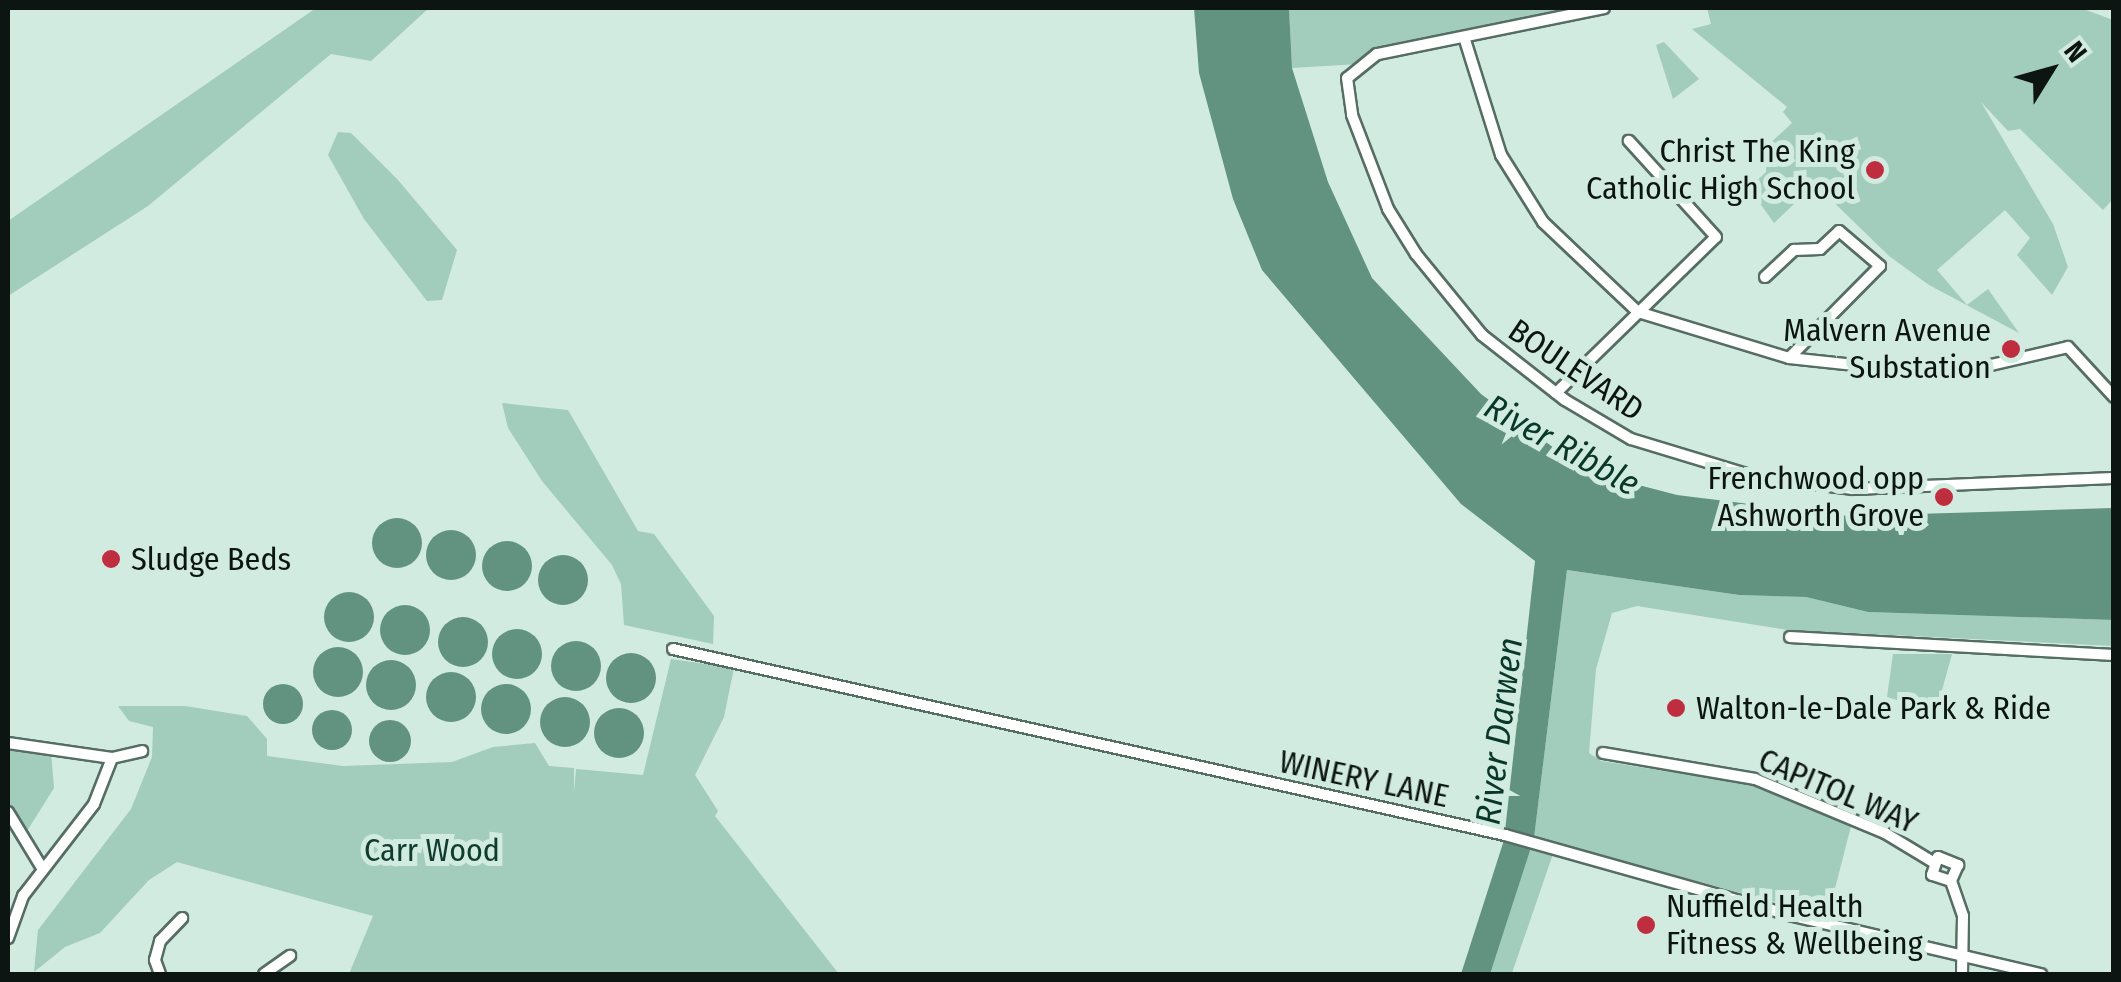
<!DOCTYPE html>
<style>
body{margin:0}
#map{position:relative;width:2121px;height:982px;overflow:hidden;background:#d1ebe1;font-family:"Fira Sans Condensed",sans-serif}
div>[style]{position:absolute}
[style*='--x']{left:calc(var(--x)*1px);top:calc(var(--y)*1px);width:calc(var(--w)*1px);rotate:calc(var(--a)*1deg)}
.green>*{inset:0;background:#a2ccbc;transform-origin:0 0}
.water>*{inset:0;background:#629381}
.round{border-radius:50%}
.roads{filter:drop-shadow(2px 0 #566d64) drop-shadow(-2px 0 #566d64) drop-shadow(0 2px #566d64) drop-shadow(0 -2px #566d64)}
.minor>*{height:10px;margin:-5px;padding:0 5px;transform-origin:5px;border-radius:5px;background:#fff}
.dots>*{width:28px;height:28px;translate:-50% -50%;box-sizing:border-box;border:5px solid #d1ebe1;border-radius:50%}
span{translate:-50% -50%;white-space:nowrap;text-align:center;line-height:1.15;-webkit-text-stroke:10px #d1ebe1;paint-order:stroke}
.poi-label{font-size:32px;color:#0c1512}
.right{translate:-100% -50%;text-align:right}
.left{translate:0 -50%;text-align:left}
.street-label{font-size:32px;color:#0c1512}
.park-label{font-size:32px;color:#103c2f}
.water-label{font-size:35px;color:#09372a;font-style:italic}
.frame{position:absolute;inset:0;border:10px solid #0c1512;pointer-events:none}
.north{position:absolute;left:2001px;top:20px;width:100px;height:100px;-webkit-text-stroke:8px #d1ebe1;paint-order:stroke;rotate:53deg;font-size:28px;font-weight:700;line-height:40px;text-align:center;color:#0c1512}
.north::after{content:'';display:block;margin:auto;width:35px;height:45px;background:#0c1512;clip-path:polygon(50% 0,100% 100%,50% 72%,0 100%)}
</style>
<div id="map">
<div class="green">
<i style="clip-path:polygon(316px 8px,429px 8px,371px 61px,331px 54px,148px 206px,8px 296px,8px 221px)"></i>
<i style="clip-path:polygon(1289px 8px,1601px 8px,1377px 54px,1359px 64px,1292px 68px)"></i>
<i style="clip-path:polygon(1707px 8px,2081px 8px,2113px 20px,2113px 199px,2103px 210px,2020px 129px,2008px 131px,1981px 102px,2053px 224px,2068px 267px,2052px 295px,2017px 255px,2030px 238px,2005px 210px,1937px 270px,1967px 305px,1988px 289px,2019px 333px,1929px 285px,1889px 256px,1815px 184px,1774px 223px,1749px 188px,1766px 172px,1767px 146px,1792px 123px,1783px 112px,1787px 107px,1692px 29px,1711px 24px)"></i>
<i style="clip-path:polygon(1664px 42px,1699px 79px,1673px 99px,1656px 45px)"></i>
<i style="clip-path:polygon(338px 132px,351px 133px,398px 180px,457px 250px,442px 300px,427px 301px,364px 219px,328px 155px)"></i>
<i style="clip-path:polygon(502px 403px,568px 410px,638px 531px,654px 534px,714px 616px,713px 644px,624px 625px,621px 584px,612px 565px,542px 481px,508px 428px)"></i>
<i style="clip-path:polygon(1567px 570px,1739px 595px,1806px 597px,1868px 612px,2113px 620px,2113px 646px,1788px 630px,1637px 606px,1612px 613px,1596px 669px,1589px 753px,1601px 761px,1748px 784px,1851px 826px,1828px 916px,1534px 838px)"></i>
<i style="clip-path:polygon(1893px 654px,1952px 654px,1936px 712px,1887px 697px)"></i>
<i style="clip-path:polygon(671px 659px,734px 668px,724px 717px,695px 775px,718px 811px,715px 816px,839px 974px,349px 974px,373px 916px,177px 862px,149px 880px,100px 933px,65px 947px,34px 972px,38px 930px,131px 809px,152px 757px,153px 727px,129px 721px,118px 706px,185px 706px,247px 716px,267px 739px,267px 756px,343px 766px,452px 762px,493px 747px,535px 743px,549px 766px,574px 768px,574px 792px,576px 769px,643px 775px)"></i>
<i style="clip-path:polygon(8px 743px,51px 752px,54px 788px,27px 831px,8px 812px)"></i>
<i style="left:1530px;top:847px;width:24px;height:133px;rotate:19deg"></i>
</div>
<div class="water">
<i style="clip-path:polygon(1194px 8px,1289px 8px,1292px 68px,1328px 182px,1372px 278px,1481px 394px,1585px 471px,1677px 495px,1848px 516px,2113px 508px,2113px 620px,1868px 612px,1806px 597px,1739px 595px,1567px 570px,1534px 838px,1490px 974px,1461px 974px,1504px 840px,1535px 561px,1461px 504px,1262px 270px,1233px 199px,1199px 73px)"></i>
<i class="round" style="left:372px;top:518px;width:50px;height:50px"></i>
<i class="round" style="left:426px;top:530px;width:50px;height:50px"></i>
<i class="round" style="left:482px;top:541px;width:50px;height:50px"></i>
<i class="round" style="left:538px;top:555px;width:50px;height:50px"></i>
<i class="round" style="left:324px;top:592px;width:50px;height:50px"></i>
<i class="round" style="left:380px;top:605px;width:50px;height:50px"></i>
<i class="round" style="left:438px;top:617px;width:50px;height:50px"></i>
<i class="round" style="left:492px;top:629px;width:50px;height:50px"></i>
<i class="round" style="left:551px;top:641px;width:50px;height:50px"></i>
<i class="round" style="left:313px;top:647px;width:50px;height:50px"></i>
<i class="round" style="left:606px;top:653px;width:50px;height:50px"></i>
<i class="round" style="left:366px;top:660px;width:50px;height:50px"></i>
<i class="round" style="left:426px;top:672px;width:50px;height:50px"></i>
<i class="round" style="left:481px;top:684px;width:50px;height:50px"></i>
<i class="round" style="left:263px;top:684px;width:40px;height:40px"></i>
<i class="round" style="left:540px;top:697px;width:50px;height:50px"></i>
<i class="round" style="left:594px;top:708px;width:50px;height:50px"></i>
<i class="round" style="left:312px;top:710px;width:40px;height:40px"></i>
<i class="round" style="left:369px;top:720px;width:42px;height:42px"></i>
</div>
<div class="roads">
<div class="minor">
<i style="--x:1604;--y:8;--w:232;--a:168.5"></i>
<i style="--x:1377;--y:54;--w:38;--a:141"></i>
<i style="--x:1347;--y:78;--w:37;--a:82"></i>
<i style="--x:1352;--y:115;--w:101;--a:69"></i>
<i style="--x:1388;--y:209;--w:53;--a:58.1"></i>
<i style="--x:1416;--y:254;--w:104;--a:50.8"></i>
<i style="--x:1482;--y:335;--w:105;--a:38.1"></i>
<i style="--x:1565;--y:400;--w:77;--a:30.6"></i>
<i style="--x:1631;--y:439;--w:131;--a:16.9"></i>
<i style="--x:1756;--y:477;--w:98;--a:7.1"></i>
<i style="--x:1853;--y:489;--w:261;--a:-2.4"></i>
<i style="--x:1465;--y:40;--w:121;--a:72.6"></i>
<i style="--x:1501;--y:155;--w:79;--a:57.9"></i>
<i style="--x:1543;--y:222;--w:131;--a:43.5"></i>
<i style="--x:1638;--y:312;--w:158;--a:16.9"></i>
<i style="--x:1789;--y:358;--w:160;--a:6.1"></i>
<i style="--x:1948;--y:375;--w:123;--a:-13.1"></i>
<i style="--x:2068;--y:347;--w:68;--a:47.4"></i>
<i style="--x:1765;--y:277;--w:40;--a:-43"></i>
<i style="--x:1794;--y:250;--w:26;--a:-2"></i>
<i style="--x:1820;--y:249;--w:26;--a:-43"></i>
<i style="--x:1839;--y:231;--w:54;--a:40.5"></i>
<i style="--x:1880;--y:266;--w:129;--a:134.7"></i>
<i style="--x:1556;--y:393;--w:223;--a:-44.3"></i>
<i style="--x:1716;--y:237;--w:130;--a:-132.2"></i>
<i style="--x:1790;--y:637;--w:324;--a:3.2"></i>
<i style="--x:673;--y:649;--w:853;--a:12.6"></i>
<i style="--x:1505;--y:835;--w:295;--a:15.7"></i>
<i style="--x:1789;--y:915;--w:259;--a:13.2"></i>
<i style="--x:8;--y:743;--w:105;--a:8.2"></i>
<i style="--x:112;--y:758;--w:31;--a:-13"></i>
<i style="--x:1603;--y:753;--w:154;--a:9.7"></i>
<i style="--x:1755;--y:779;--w:141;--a:22.6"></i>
<i style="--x:1885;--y:833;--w:56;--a:31.1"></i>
<i style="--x:8;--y:812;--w:66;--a:58.7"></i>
<i style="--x:1951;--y:881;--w:20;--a:-162"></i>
<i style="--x:1932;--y:875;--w:19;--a:-72"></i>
<i style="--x:1938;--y:857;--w:22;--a:22"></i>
<i style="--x:1958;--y:865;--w:17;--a:114"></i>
<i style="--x:1951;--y:881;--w:37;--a:71"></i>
<i style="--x:1963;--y:916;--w:58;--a:91"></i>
<i style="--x:8;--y:938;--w:45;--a:-70.3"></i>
<i style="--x:23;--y:896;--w:116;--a:-52.3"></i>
<i style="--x:94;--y:804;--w:49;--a:-68.6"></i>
<i style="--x:160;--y:974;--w:15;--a:-110"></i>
<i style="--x:155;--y:960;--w:20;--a:-75"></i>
<i style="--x:160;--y:941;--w:32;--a:-46"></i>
<i style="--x:264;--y:974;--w:32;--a:-35"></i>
</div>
</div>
<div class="dots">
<i style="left:1875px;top:170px;background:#bf2e3e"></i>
<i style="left:2011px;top:349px;background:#bf2e3e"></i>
<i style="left:1944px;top:497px;background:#bf2e3e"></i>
<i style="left:111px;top:559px;background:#bf2e3e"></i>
<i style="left:1676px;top:708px;background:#bf2e3e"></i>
<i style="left:1646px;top:925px;background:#bf2e3e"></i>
</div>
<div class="poi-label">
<span class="right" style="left:1855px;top:170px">Christ The King<br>Catholic High School</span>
<span class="right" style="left:1991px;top:349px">Malvern Avenue<br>Substation</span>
<span class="right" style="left:1924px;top:497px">Frenchwood opp<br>Ashworth Grove</span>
<span class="left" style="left:131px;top:559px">Sludge Beds</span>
<span class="left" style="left:1696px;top:708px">Walton-le-Dale Park &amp; Ride</span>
<span class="left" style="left:1666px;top:925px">Nuffield Health<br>Fitness &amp; Wellbeing</span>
</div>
<div class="street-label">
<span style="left:1576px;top:370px;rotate:34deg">BOULEVARD</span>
<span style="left:1364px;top:779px;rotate:12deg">WINERY LANE</span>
<span style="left:1838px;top:791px;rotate:23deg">CAPITOL WAY</span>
</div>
<div class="park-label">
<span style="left:432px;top:850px">Carr Wood</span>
</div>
<div class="water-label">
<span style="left:1562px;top:445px;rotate:29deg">River Ribble</span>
<span style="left:1499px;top:731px;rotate:-83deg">River Darwen</span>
</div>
<div class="frame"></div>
<div class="north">N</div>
</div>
